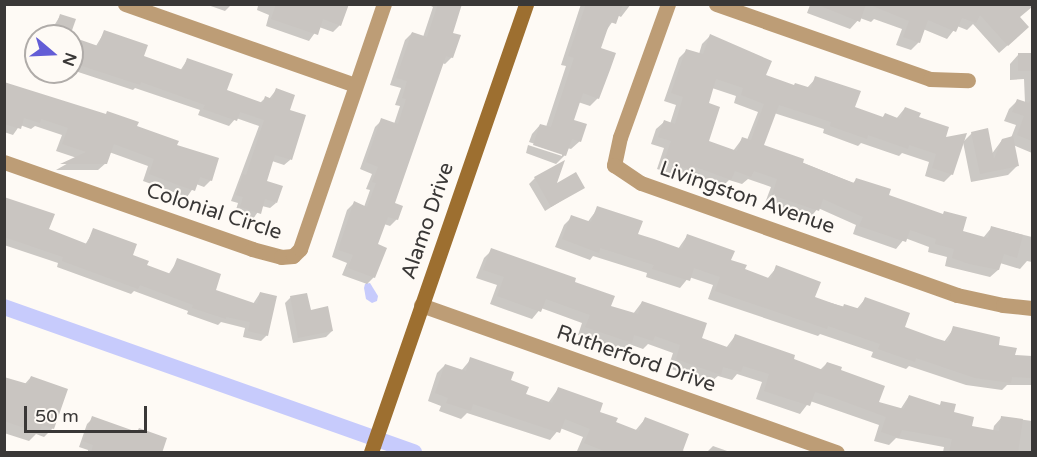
<!DOCTYPE html>
<style>
body{margin:0}
#map{position:relative;width:1037px;height:457px;overflow:hidden;background:#fefaf5;font-family:"Varela Round",sans-serif}
div>[style]{position:absolute}
[style*='--x']{left:calc(var(--x)*1px);top:calc(var(--y)*1px);width:calc(var(--w)*1px);rotate:calc(var(--a)*1deg)}
.water>*{inset:0;background:#c7cbfc}
.shadow>*{inset:0;background:#0003}
.canal>*{height:16px;margin:-8px;padding:0 8px;transform-origin:8px;border-radius:8px;background:#c7cbfc}
.building>*{inset:0;background:#c9c5c1;transform-origin:0 0}
.minor>*{height:15px;margin:-7.5px;padding:0 7.5px;transform-origin:7.5px;border-radius:7.5px;background:#bd9d76}
.secondary>*{height:15px;margin:-7.5px;padding:0 7.5px;transform-origin:7.5px;border-radius:7.5px;background:#9d6f30}
span{translate:-50% -50%;white-space:nowrap;text-align:center;line-height:1.15;-webkit-text-stroke:4.5px #fefaf5;paint-order:stroke}
.street-label{font-size:21px;color:#3a3837}
.frame{position:absolute;inset:0;border:6px solid #3a3837;pointer-events:none}
.north{position:absolute;left:24px;top:24px;width:60px;height:60px;box-sizing:border-box;background:#fefaf5;border:2px solid #b0aca9;border-radius:50%;rotate:109deg;font-size:16px;font-weight:700;line-height:24px;text-align:center;color:#3a3837}
.north::after{content:'';display:block;margin:auto;width:21px;height:27px;background:#635dd6;clip-path:polygon(50% 0,100% 100%,50% 72%,0 100%)}
.scale{position:absolute;left:24px;top:406px;width:123px;height:27px;box-sizing:border-box;border:3px solid #3a3837;border-top:0;padding-left:8px;font-size:18px;line-height:21px;white-space:nowrap;color:#3a3837;-webkit-text-stroke:4px #fefaf5;paint-order:stroke}
</style>
<div id="map">
<div class="water">
<i style="clip-path:polygon(370px 283px,378px 296px,377px 301px,372px 303px,366px 299px,364px 288px,365px 284px)"></i>
</div>
<div class="shadow">
<i style="clip-path:polygon(205px 4px,232px 4px,225px 11px)"></i>
<i style="clip-path:polygon(255px 4px,347px 4px,340px 25px,333px 32px,319px 27px,309px 41px,266px 26px,269px 15px,257px 10px,258px 6px)"></i>
<i style="clip-path:polygon(427px 4px,460px 4px,451px 34px,452px 57px,445px 64px,442px 63px,393px 204px,397px 219px,390px 226px,384px 224px,376px 245px,374px 277px,367px 284px,342px 275px,347px 263px,332px 257px,347px 210px,354px 203px,364px 207px,370px 190px,366px 189px,372px 174px,360px 169px,375px 127px,382px 120px,394px 124px,400px 106px,395px 105px,401px 88px,390px 85px,405px 40px,412px 33px,423px 37px,433px 7px)"></i>
<i style="clip-path:polygon(581px 4px,631px 4px,621px 17px,617px 15px,606px 31px,599px 49px,598px 98px,590px 106px,578px 102px,572px 121px,580px 141px,571px 149px,567px 148px,565px 155px,556px 164px,526px 153px,528px 145px,562px 156px,562px 153px,529px 142px,532px 134px,540px 125px,546px 127px,566px 66px,561px 65px)"></i>
<i style="clip-path:polygon(807px 4px,937px 4px,1019px 18px,1019px 35px,999px 53px,973px 24px,967px 30px,957px 26px,947px 39px,923px 29px,919px 42px,911px 50px,896px 45px,902px 29px,874px 19px,871px 22px,860px 18px,850px 29px,807px 13px,810px 5px)"></i>
<i style="clip-path:polygon(60px 16px,69px 36px,36px 36px,36px 53px,30px 51px,37px 32px,43px 26px,52px 29px)"></i>
<i style="clip-path:polygon(105px 31px,142px 57px,180px 71px,187px 60px,225px 91px,259px 104px,265px 98px,269px 99px,276px 90px,288px 111px,304px 116px,290px 160px,284px 165px,272px 161px,265px 182px,276px 203px,270px 208px,262px 206px,253px 219px,235px 213px,238px 203px,231px 201px,259px 126px,236px 118px,229px 126px,198px 115px,200px 110px,135px 88px,133px 90px,72px 70px,72px 38px,96px 46px)"></i>
<i style="clip-path:polygon(evenodd,710px 36px,765px 76px,793px 87px,807px 88px,816px 78px,853px 108px,882px 118px,885px 115px,896px 119px,905px 108px,944px 139px,952px 174px,944px 182px,925px 176px,929px 162px,902px 153px,899px 156px,861px 143px,858px 146px,823px 133px,824px 129px,774px 113px,762px 146px,853px 183px,856px 180px,961px 232px,983px 238px,992px 227px,1032px 237px,1032px 262px,1027px 261px,1020px 269px,1000px 263px,998px 270px,990px 277px,945px 266px,947px 257px,928px 252px,929px 247px,905px 238px,896px 249px,853px 234px,856px 225px,818px 208px,810px 218px,765px 203px,771px 187px,748px 179px,742px 184px,729px 180px,722px 187px,686px 173px,682px 177px,657px 169px,664px 148px,651px 144px,656px 129px,664px 122px,670px 124px,676px 105px,664px 101px,679px 58px,687px 50px,699px 54px,702px 44px,710px 36px,712px 88px,736px 96px,734px 103px,758px 112px,747px 140px,742px 139px,733px 151px,707px 142px,707px 104px,712px 88px)"></i>
<i style="clip-path:polygon(1032px 54px,1032px 153px,1013px 145px,1017px 166px,1008px 175px,971px 182px,963px 142px,972px 133px,991px 155px,1002px 140px,1011px 138px,1016px 125px,1004px 121px,1009px 109px,1018px 100px,1025px 103px,1024px 79px,1010px 80px,1010px 64px,1018px 55px)"></i>
<i style="clip-path:polygon(4px 83px,135px 127px,175px 146px,211px 180px,204px 187px,196px 184px,187px 197px,143px 181px,148px 166px,109px 152px,106px 163px,98px 170px,56px 170px,77px 158px,56px 151px,62px 135px,35px 126px,31px 129px,20px 125px,13px 135px,4px 132px)"></i>
<i style="clip-path:polygon(535px 178px,555px 186px,583px 187px,545px 211px,529px 184px)"></i>
<i style="clip-path:polygon(4px 202px,47px 230px,85px 245px,94px 230px,145px 266px,168px 275px,178px 260px,214px 291px,253px 304px,260px 293px,267px 335px,261px 341px,243px 337px,245px 328px,221px 322px,218px 325px,187px 314px,188px 311px,134px 291px,131px 294px,57px 267px,58px 263px,4px 245px)"></i>
<i style="clip-path:polygon(598px 208px,636px 235px,678px 249px,687px 236px,743px 270px,767px 279px,777px 267px,813px 298px,856px 310px,865px 299px,903px 328px,944px 342px,954px 328px,998px 346px,1014px 357px,1032px 357px,1032px 385px,1007px 385px,1002px 390px,966px 385px,909px 366px,906px 369px,871px 357px,873px 352px,820px 334px,818px 336px,708px 299px,713px 285px,689px 277px,680px 288px,646px 277px,647px 273px,593px 256px,590px 260px,555px 247px,564px 225px,572px 217px,587px 223px)"></i>
<i style="clip-path:polygon(492px 250px,573px 282px,609px 307px,633px 314px,642px 302px,700px 339px,726px 348px,735px 336px,820px 370px,827px 363px,877px 403px,900px 410px,909px 396px,939px 406px,942px 403px,970px 428px,993px 431px,994px 426px,1002px 417px,1032px 421px,1032px 452px,943px 452px,944px 447px,896px 438px,889px 445px,874px 441px,879px 425px,810px 401px,800px 414px,756px 399px,762px 382px,737px 374px,732px 380px,718px 376px,711px 382px,668px 368px,673px 353px,648px 344px,643px 349px,629px 344px,622px 351px,578px 335px,582px 323px,541px 308px,532px 319px,490px 304px,497px 285px,476px 278px,484px 258px)"></i>
<i style="clip-path:polygon(291px 297px,332px 331px,326px 337px,293px 343px,285px 303px)"></i>
<i style="clip-path:polygon(471px 359px,509px 381px,524px 395px,548px 403px,558px 389px,614px 423px,635px 431px,645px 419px,681px 450px,688px 452px,580px 452px,577px 451px,583px 437px,560px 428px,550px 440px,467px 413px,461px 419px,439px 411px,441px 406px,428px 401px,437px 373px,445px 365px,461px 371px)"></i>
<i style="clip-path:polygon(31px 377px,53px 428px,44px 437px,36px 434px,29px 441px,4px 433px,4px 378px,24px 385px)"></i>
<i style="clip-path:polygon(93px 418px,136px 433px,139px 430px,160px 452px,88px 452px,88px 450px,79px 447px,87px 424px)"></i>
<i style="clip-path:polygon(713px 446px,730px 452px,707px 452px)"></i>
</div>
<div class="canal">
<i style="--x:4;--y:307;--w:435;--a:19.5"></i>
</div>
<div class="building">
<i style="clip-path:polygon(276px 4px,349px 4px,341px 26px,323px 19px,318px 35px,271px 19px)"></i>
<i style="clip-path:polygon(438px 4px,462px 4px,453px 33px,461px 35px,453px 58px,446px 56px,395px 203px,403px 206px,398px 220px,388px 217px,378px 244px,387px 248px,375px 278px,348px 268px,353px 255px,338px 250px,354px 201px,367px 207px,376px 183px,372px 182px,378px 167px,366px 162px,381px 118px,398px 124px,406px 99px,402px 98px,407px 81px,396px 78px,412px 32px,427px 37px)"></i>
<i style="clip-path:polygon(586px 4px,623px 4px,616px 24px,610px 22px,601px 48px,616px 53px,610px 70px,599px 99px,583px 93px,574px 120px,587px 124px,581px 142px,572px 139px,566px 156px,533px 145px,540px 124px,551px 127px,574px 58px,568px 56px)"></i>
<i style="clip-path:polygon(816px 4px,866px 4px,860px 22px)"></i>
<i style="clip-path:polygon(868px 4px,1032px 4px,1032px 7px,1020px 17px,1029px 27px,1008px 46px,980px 15px,976px 23px,962px 18px,956px 32px,928px 20px,920px 43px,903px 37px,909px 21px)"></i>
<i style="clip-path:polygon(60px 14px,76px 19px,70px 36px,53px 36px)"></i>
<i style="clip-path:polygon(104px 30px,148px 45px,144px 56px,183px 70px,187px 58px,233px 74px,227px 90px,263px 103px,265px 96px,272px 99px,276px 88px,295px 95px,290px 110px,306px 115px,292px 160px,275px 155px,267px 181px,283px 186px,277px 203px,265px 199px,261px 214px,240px 207px,243px 197px,236px 195px,243px 174px,246px 175px,264px 120px,240px 112px,237px 121px,203px 109px,205px 105px,141px 82px,140px 85px,73px 63px,81px 40px,98px 46px)"></i>
<i style="clip-path:polygon(evenodd,710px 34px,772px 61px,766px 75px,794px 85px,795px 83px,811px 88px,815px 76px,861px 91px,855px 107px,883px 117px,885px 113px,900px 119px,905px 107px,921px 113px,919px 117px,949px 127px,946px 137px,967px 133px,953px 175px,932px 168px,936px 154px,909px 145px,908px 149px,868px 135px,867px 139px,830px 126px,831px 122px,779px 105px,764px 145px,804px 159px,803px 163px,854px 183px,856px 178px,891px 189px,889px 195px,943px 214px,944px 211px,967px 217px,963px 231px,988px 238px,991px 226px,1023px 235px,1017px 258px,1004px 254px,999px 270px,969px 264px,952px 258px,954px 249px,935px 244px,936px 239px,910px 230px,906px 242px,859px 226px,863px 217px,823px 199px,819px 211px,772px 195px,777px 179px,754px 171px,751px 177px,735px 171px,731px 180px,693px 166px,691px 170px,664px 161px,671px 141px,658px 137px,664px 120px,675px 124px,683px 97px,671px 93px,686px 49px,703px 54px,710px 34px,716px 79px,743px 88px,741px 95px,764px 104px,751px 140px,742px 137px,737px 151px,709px 141px,720px 107px,709px 103px,716px 79px)"></i>
<i style="left:1032px;top:53px;width:18px;height:14px;rotate:90deg"></i>
<i style="clip-path:polygon(4px 82px,106px 114px,107px 111px,139px 122px,137px 126px,179px 141px,177px 145px,219px 158px,212px 181px,200px 177px,195px 191px,178px 185px,149px 174px,154px 159px,114px 144px,107px 164px,60px 164px,86px 152px,62px 144px,68px 128px,41px 119px,40px 123px,24px 118px,21px 129px,4px 124px)"></i>
<i style="clip-path:polygon(1031px 98px,1032px 98px,1032px 141px,1017px 135px,1024px 116px,1012px 112px,1017px 99px,1029px 103px)"></i>
<i style="clip-path:polygon(988px 128px,994px 159px,1002px 139px,1013px 136px,1019px 166px,980px 174px,971px 132px)"></i>
<i style="clip-path:polygon(565px 160px,557px 183px,576px 172px,585px 188px,551px 207px,534px 177px)"></i>
<i style="clip-path:polygon(4px 197px,55px 214px,49px 229px,87px 244px,93px 228px,137px 244px,133px 255px,149px 261px,147px 265px,171px 274px,177px 258px,221px 274px,216px 290px,257px 304px,260px 292px,277px 296px,268px 336px,248px 331px,250px 322px,226px 317px,226px 319px,192px 308px,193px 305px,140px 285px,138px 289px,62px 261px,63px 257px,4px 237px)"></i>
<i style="clip-path:polygon(597px 206px,643px 221px,638px 234px,654px 239px,682px 249px,687px 234px,735px 251px,731px 260px,747px 265px,745px 269px,771px 279px,776px 265px,821px 282px,815px 297px,843px 307px,844px 304px,860px 309px,865px 297px,910px 313px,905px 327px,935px 338px,948px 342px,953px 326px,1000px 337px,999px 345px,1017px 348px,1015px 355px,1032px 356px,1032px 378px,1012px 377px,1011px 383px,975px 378px,916px 358px,915px 362px,878px 349px,880px 344px,828px 326px,827px 329px,715px 291px,720px 277px,694px 268px,690px 281px,652px 269px,654px 265px,600px 248px,599px 253px,562px 239px,571px 215px,591px 222px)"></i>
<i style="clip-path:polygon(491px 248px,576px 278px,575px 282px,615px 296px,611px 306px,638px 314px,642px 301px,707px 323px,702px 338px,730px 348px,735px 334px,795px 355px,794px 359px,823px 370px,827px 362px,842px 367px,841px 370px,885px 386px,879px 402px,904px 409px,909px 395px,940px 405px,941px 401px,956px 404px,954px 412px,974px 417px,972px 426px,999px 431px,1001px 416px,1023px 419px,1018px 453px,949px 453px,952px 439px,902px 430px,899px 438px,881px 432px,886px 417px,832px 397px,815px 392px,810px 406px,764px 391px,769px 374px,743px 366px,741px 372px,723px 367px,721px 375px,676px 359px,680px 345px,655px 336px,653px 341px,634px 335px,632px 343px,585px 327px,590px 315px,546px 299px,541px 312px,497px 296px,504px 277px,483px 270px)"></i>
<i style="clip-path:polygon(307px 293px,311px 310px,328px 306px,333px 331px,298px 338px,290px 296px)"></i>
<i style="clip-path:polygon(470px 357px,514px 372px,511px 380px,529px 387px,526px 394px,552px 403px,558px 387px,603px 403px,600px 412px,618px 418px,616px 422px,639px 431px,645px 417px,689px 434px,682px 453px,609px 453px,584px 443px,590px 429px,565px 419px,560px 433px,473px 404px,471px 411px,446px 403px,448px 398px,435px 393px,445px 364px,466px 371px)"></i>
<i style="clip-path:polygon(31px 376px,68px 389px,54px 429px,42px 425px,39px 433px,4px 421px,4px 377px,28px 384px)"></i>
<i style="clip-path:polygon(92px 416px,137px 432px,139px 428px,167px 438px,162px 453px,91px 453px,93px 445px,83px 441px)"></i>
</div>
<div class="minor">
<i style="--x:125;--y:4;--w:244;--a:19.4"></i>
<i style="--x:668;--y:4;--w:141;--a:109.8"></i>
<i style="--x:620;--y:137;--w:29;--a:102"></i>
<i style="--x:614;--y:165;--w:32;--a:34"></i>
<i style="--x:641;--y:183;--w:335;--a:19.5"></i>
<i style="--x:957;--y:295;--w:47;--a:12.3"></i>
<i style="--x:1003;--y:305;--w:29;--a:6"></i>
<i style="--x:716;--y:4;--w:227;--a:19.3"></i>
<i style="--x:930;--y:79;--w:38;--a:2"></i>
<i style="--x:4;--y:162;--w:263;--a:19.3"></i>
<i style="--x:252;--y:249;--w:30;--a:15"></i>
<i style="--x:281;--y:257;--w:12;--a:-5"></i>
<i style="--x:293;--y:256;--w:10;--a:-45"></i>
<i style="--x:300;--y:249;--w:259;--a:-71.1"></i>
<i style="--x:421;--y:305;--w:441;--a:19.5"></i>
</div>
<div class="secondary">
<i style="--x:371;--y:452;--w:474;--a:-70.9"></i>
</div>
<div class="street-label">
<span style="left:747px;top:198px;rotate:19deg">Livingston Avenue</span>
<span style="left:214px;top:212px;rotate:18deg">Colonial Circle</span>
<span style="left:428px;top:221px;rotate:-71deg">Alamo Drive</span>
<span style="left:636px;top:359px;rotate:19deg">Rutherford Drive</span>
</div>
<div class="frame"></div>
<div class="north">N</div>
<div class="scale">50 m</div>
</div>
